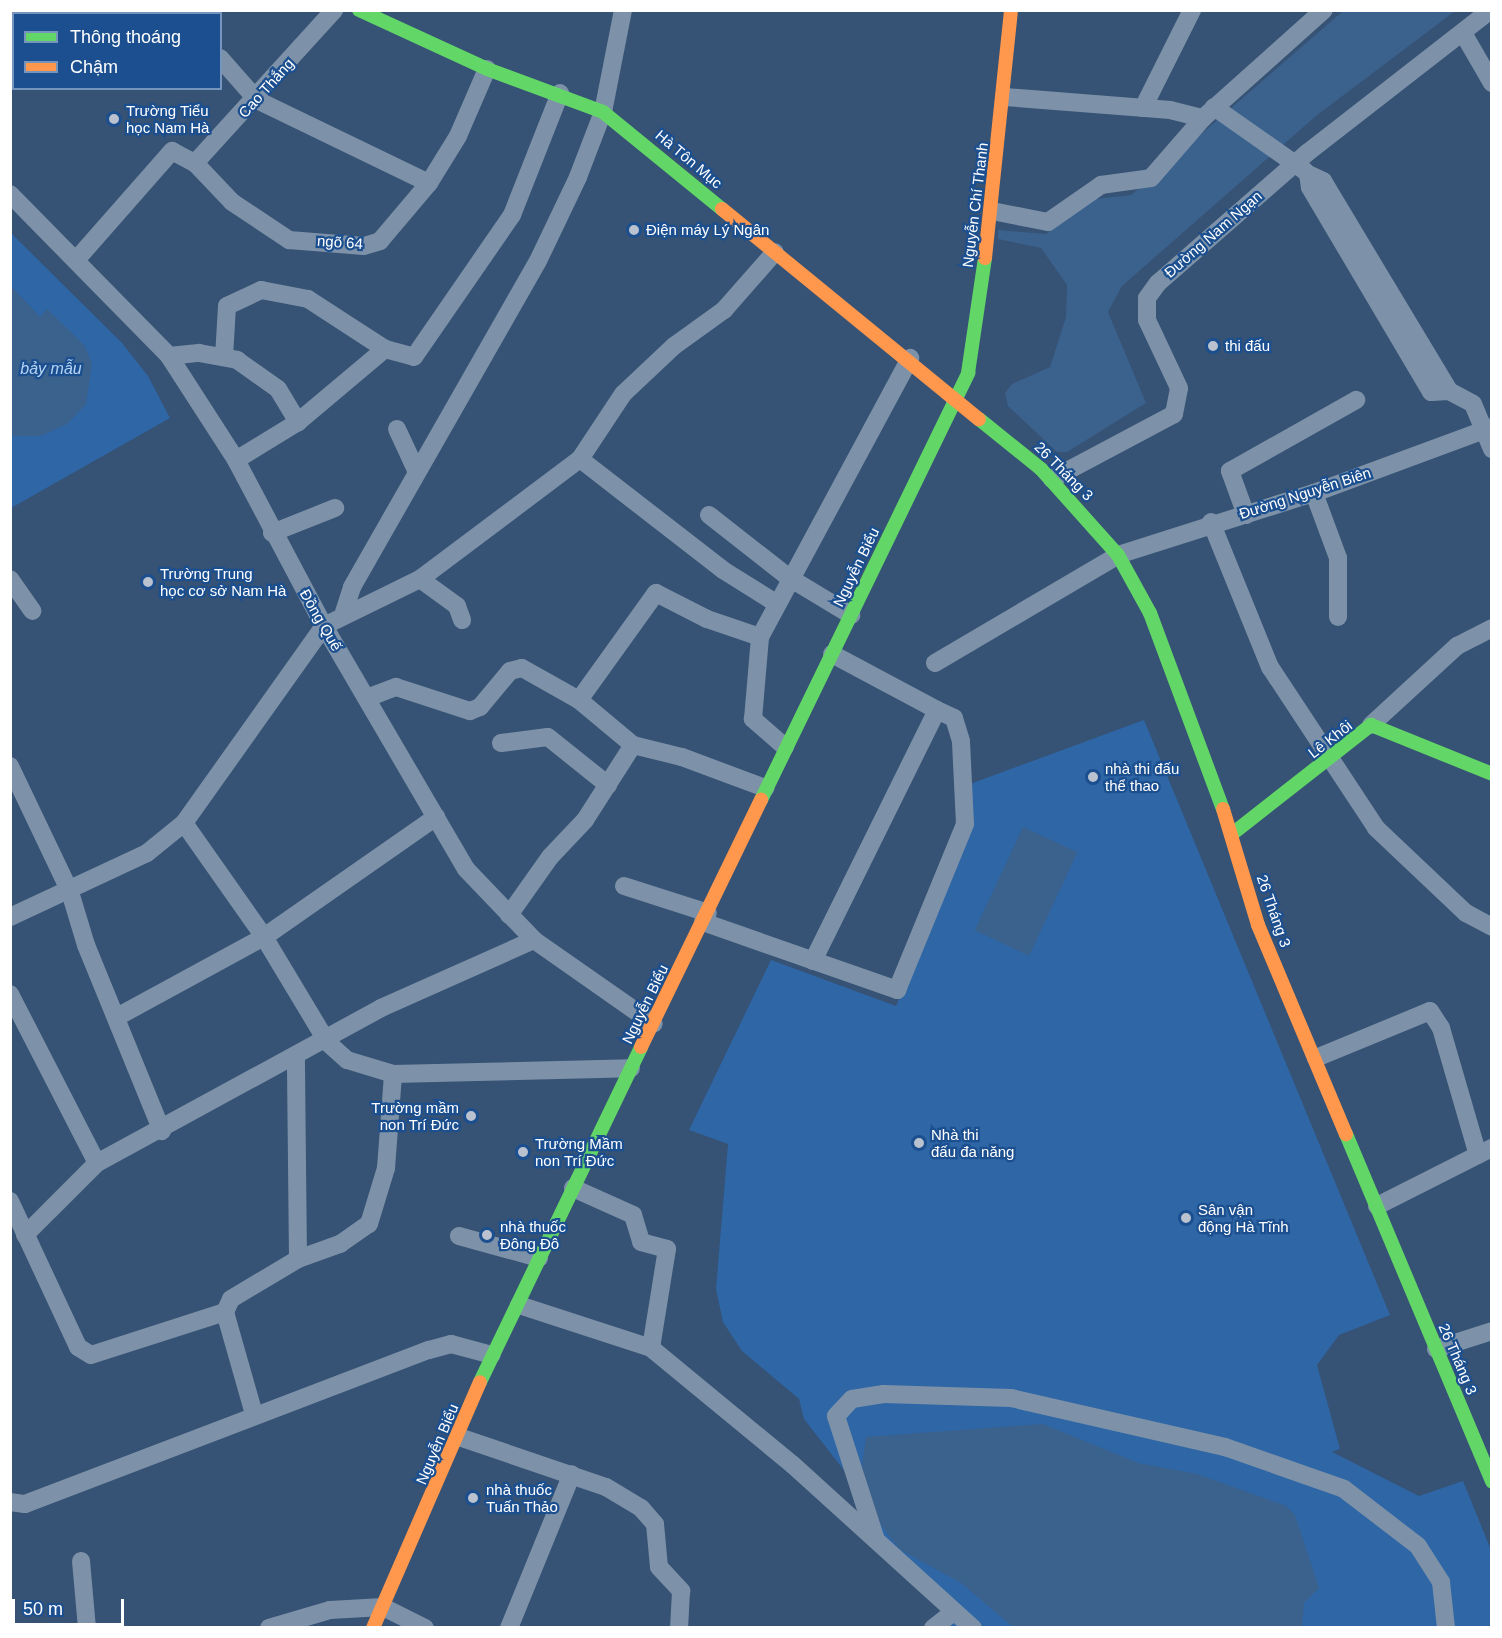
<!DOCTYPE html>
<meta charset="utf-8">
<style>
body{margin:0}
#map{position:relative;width:1502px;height:1638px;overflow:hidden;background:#365274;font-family:Helvetica,sans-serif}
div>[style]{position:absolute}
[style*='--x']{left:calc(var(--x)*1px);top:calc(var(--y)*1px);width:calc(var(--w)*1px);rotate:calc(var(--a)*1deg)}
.green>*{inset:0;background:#2f66a5}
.water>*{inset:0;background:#3b618d;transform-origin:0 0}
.street>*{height:18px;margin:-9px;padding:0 9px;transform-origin:9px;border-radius:9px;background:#7d92a8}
.fast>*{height:14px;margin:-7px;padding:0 7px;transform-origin:7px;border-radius:7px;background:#63d668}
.slow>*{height:14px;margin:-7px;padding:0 7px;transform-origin:7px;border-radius:7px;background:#ff974d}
.dots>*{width:16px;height:16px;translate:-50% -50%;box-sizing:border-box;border:3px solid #1b4f8f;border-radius:50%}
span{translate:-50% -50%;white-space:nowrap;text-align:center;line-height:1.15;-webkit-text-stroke:4.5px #1b4f8f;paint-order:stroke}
.street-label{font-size:15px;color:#fff}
.poi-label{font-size:15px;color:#fff}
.left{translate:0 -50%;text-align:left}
.right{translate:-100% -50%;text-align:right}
.water-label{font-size:16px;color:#b5d3f5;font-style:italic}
.frame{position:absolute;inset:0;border:12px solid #fff;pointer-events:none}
.legend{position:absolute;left:12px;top:12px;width:210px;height:78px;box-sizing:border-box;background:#1b4f8f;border:2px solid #7695bc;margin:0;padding:8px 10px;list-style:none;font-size:18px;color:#fff}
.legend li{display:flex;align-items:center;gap:12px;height:30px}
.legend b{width:30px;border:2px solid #7695bc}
.scale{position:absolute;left:12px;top:1599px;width:112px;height:27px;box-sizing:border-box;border:3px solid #fff;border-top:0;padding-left:8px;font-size:18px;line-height:21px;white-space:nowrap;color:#fff;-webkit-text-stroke:4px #1b4f8f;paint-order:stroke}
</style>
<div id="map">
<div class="green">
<i style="clip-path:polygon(10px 232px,122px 343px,148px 376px,170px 418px,11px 508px)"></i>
<i style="clip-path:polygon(1144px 720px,1390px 1315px,1339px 1335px,1317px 1365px,1340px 1449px,1332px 1452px,1419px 1496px,1463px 1481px,1491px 1550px,1491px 1627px,943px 1627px,959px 1611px,883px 1547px,857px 1487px,804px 1419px,799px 1399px,742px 1351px,723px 1322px,716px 1289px,728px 1144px,689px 1130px,771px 960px,896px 1006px,973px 827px,970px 784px)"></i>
</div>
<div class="water">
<i style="clip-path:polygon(1343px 11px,1455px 11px,1316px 116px,1122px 286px,1108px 312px,1146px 403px,1067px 452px,1057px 452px,1008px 406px,1005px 393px,1012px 384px,1050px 367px,1066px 317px,1067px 285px,1041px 248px,998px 239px,998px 230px,1046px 234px,1087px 200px,1131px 195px)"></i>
<i style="clip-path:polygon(10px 285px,40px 317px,47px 309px,85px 346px,92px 364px,86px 404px,67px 424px,40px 436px,11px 436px)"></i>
<i style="left:1023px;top:827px;width:60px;height:114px;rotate:25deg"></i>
<i style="clip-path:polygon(1043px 1424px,1138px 1463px,1197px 1474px,1286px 1506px,1295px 1515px,1319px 1588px,1304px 1603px,1302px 1627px,1013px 1627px,961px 1583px,899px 1549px,874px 1515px,861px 1474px,866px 1437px)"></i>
</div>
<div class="street">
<i style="--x:178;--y:10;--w:6;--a:45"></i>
<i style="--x:45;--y:14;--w:5;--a:-53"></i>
<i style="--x:1463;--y:33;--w:58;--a:59.9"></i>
<i style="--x:10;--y:49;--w:5;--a:-37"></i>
<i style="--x:220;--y:58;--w:56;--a:48.6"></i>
<i style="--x:257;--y:100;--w:191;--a:25.8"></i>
<i style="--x:1005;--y:97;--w:166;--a:4.5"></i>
<i style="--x:1170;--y:110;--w:34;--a:14"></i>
<i style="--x:1214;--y:107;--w:111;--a:35.1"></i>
<i style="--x:1143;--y:108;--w:110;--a:-63.4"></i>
<i style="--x:195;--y:163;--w:207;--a:-47.7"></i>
<i style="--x:10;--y:194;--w:227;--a:45.5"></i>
<i style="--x:169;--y:356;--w:124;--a:57.2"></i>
<i style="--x:236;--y:460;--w:188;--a:62.1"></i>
<i style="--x:324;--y:626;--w:281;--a:59.7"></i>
<i style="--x:466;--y:869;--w:98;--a:46.2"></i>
<i style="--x:534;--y:940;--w:146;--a:35"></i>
<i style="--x:992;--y:211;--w:57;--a:11.1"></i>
<i style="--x:1048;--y:222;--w:65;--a:-34.9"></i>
<i style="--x:1101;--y:185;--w:50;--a:-8"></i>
<i style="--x:1151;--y:178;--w:79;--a:-49.1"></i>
<i style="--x:1203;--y:118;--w:162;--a:-41.8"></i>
<i style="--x:77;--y:259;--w:144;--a:-48.7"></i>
<i style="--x:172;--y:151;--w:26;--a:28"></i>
<i style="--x:195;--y:163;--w:54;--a:46.5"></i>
<i style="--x:232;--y:202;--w:69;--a:33.7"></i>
<i style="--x:289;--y:240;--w:75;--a:4.6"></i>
<i style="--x:364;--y:246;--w:17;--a:-17"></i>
<i style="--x:380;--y:241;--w:76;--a:-49.8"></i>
<i style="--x:429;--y:183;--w:55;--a:-58.3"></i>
<i style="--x:458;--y:136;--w:73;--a:-66.6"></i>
<i style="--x:169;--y:356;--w:30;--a:-6"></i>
<i style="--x:199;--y:353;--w:39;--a:10"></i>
<i style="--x:237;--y:360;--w:50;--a:35.3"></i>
<i style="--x:278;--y:389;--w:39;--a:59"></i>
<i style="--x:224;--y:357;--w:51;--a:-86.6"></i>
<i style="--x:227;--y:306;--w:38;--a:-25"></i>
<i style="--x:261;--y:290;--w:48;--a:10.8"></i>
<i style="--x:308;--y:299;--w:92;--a:33"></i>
<i style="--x:385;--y:349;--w:30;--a:15"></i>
<i style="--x:414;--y:357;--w:173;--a:-55.4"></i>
<i style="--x:512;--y:215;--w:131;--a:-68.5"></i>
<i style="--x:1449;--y:391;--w:18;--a:177"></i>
<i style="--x:1431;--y:392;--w:238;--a:-120.6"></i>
<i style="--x:1310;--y:187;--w:13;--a:-99"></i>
<i style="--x:1308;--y:174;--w:17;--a:25"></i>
<i style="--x:1323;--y:181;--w:245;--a:59"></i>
<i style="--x:1449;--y:391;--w:27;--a:28"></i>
<i style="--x:1473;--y:404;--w:49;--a:67.1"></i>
<i style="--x:397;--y:429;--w:47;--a:65.1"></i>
<i style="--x:580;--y:459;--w:181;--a:37.8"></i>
<i style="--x:723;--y:570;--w:60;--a:32.1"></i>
<i style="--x:236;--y:460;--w:73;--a:-31.5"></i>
<i style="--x:298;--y:422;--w:114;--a:-40"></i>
<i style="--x:1052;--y:479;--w:138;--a:-28"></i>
<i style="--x:1174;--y:414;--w:26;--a:-79"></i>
<i style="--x:1179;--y:388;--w:75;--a:-115.2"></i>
<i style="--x:1147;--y:320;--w:22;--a:-90"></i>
<i style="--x:1147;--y:298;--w:19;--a:-54"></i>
<i style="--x:1158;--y:283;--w:198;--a:-41.1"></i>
<i style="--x:1307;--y:153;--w:233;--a:-37.9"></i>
<i style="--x:1314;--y:493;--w:69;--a:69.7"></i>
<i style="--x:1338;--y:558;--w:59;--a:90"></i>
<i style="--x:709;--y:515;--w:100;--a:38.1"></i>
<i style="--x:788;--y:577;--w:74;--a:31.1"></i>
<i style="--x:1246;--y:515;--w:47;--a:-110"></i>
<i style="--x:1230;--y:471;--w:145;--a:-29.4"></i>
<i style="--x:1211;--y:522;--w:157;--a:67.9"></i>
<i style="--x:1270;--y:667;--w:193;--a:56.6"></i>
<i style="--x:1376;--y:828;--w:124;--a:43.4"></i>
<i style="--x:1466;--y:913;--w:30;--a:28"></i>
<i style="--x:272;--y:533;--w:68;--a:-21.6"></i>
<i style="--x:10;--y:579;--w:39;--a:55"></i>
<i style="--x:420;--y:579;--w:46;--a:36.1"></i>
<i style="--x:457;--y:606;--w:15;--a:70"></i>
<i style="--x:344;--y:612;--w:26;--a:-72"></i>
<i style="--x:352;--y:587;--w:375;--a:-60.3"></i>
<i style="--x:538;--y:261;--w:93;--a:-64.5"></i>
<i style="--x:578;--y:177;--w:70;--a:-69"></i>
<i style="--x:603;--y:112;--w:104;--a:-78.9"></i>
<i style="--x:935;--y:663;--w:212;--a:-30.5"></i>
<i style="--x:1118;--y:555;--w:206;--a:-17.6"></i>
<i style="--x:1314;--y:493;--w:190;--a:-20.3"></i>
<i style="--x:367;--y:698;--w:31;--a:-21"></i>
<i style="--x:396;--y:687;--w:78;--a:18"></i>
<i style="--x:470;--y:711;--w:11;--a:-22"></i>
<i style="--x:480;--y:707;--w:47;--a:-50.2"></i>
<i style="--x:510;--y:671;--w:12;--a:-14"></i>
<i style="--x:522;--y:668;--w:65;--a:29.3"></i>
<i style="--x:579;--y:700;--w:70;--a:39.8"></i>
<i style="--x:633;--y:745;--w:50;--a:13.8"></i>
<i style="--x:682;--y:757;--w:89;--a:20.5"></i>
<i style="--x:579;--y:700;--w:132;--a:-54.3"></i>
<i style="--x:656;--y:593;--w:57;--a:27"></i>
<i style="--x:707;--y:619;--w:56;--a:18.8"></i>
<i style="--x:1371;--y:725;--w:117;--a:-42.6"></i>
<i style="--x:1457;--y:646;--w:39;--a:-27"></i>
<i style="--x:501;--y:743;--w:47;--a:-7.3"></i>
<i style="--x:548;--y:737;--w:77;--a:38.7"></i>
<i style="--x:785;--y:747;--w:43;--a:-138.8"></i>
<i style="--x:753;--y:719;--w:82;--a:-85.1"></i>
<i style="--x:760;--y:637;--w:317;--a:-61.7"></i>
<i style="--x:10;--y:766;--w:140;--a:64.5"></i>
<i style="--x:70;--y:892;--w:55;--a:73.2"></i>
<i style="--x:86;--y:945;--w:201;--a:67.8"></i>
<i style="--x:184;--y:823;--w:139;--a:54.9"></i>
<i style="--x:264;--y:937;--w:122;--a:59"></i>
<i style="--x:327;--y:1042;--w:27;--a:42"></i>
<i style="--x:347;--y:1060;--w:48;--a:16.9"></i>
<i style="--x:393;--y:1074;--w:238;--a:-1.4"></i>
<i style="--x:624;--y:886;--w:88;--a:17.8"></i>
<i style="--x:509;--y:915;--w:71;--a:-54.7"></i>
<i style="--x:550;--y:857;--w:51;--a:-46.6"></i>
<i style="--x:585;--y:820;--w:89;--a:-57.4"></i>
<i style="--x:10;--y:917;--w:151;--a:-25"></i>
<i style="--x:147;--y:853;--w:48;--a:-39"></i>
<i style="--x:184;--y:823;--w:242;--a:-54.6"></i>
<i style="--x:324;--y:626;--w:107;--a:-26.1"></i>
<i style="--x:420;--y:579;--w:200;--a:-36.9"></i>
<i style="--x:580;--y:459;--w:78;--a:-56.5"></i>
<i style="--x:623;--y:394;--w:70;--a:-43.3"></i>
<i style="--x:674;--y:346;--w:62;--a:-35.8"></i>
<i style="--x:724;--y:310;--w:77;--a:-48.7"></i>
<i style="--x:703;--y:922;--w:206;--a:19.3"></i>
<i style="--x:897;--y:990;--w:179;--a:-67.7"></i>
<i style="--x:965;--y:824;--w:83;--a:-92.8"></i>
<i style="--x:961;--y:741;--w:24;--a:-107"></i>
<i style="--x:954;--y:718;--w:19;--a:-155"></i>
<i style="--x:813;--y:961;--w:280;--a:-63.7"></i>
<i style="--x:937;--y:710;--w:119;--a:-151.9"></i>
<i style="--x:10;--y:994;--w:190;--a:62.8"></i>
<i style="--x:117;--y:1017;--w:167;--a:-28.6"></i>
<i style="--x:264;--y:937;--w:210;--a:-34.9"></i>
<i style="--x:1316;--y:1058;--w:123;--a:-22.4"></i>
<i style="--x:1430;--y:1011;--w:20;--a:57"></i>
<i style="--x:1441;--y:1028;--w:132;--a:73.8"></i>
<i style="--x:573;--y:1188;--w:66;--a:24.2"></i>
<i style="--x:633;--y:1215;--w:28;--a:73"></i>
<i style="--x:641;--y:1242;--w:27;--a:15"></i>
<i style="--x:667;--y:1249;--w:100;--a:99.2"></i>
<i style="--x:10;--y:1201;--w:161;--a:65"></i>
<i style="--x:78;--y:1347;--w:15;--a:32"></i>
<i style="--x:91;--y:1355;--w:141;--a:-17.8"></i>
<i style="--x:1377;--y:1206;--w:129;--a:-26.8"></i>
<i style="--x:25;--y:1235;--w:102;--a:-45"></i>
<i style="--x:97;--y:1163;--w:324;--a:-28.6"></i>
<i style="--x:381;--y:1008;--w:167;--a:-24"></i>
<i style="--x:459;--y:1236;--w:83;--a:15.4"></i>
<i style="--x:298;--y:1259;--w:45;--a:-19.7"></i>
<i style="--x:340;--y:1244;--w:35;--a:-35"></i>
<i style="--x:369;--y:1224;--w:59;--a:-73.1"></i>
<i style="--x:386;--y:1168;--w:94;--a:-85.7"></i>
<i style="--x:519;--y:1305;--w:139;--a:18"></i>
<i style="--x:651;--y:1348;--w:184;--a:39.5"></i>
<i style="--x:793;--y:1465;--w:243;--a:42.2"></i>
<i style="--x:1436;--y:1349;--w:59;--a:-17.8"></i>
<i style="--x:254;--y:1414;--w:106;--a:-105.9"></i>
<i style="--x:225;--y:1312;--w:14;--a:-65"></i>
<i style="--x:231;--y:1299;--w:78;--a:-30.8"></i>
<i style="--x:298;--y:1259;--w:201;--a:-90.6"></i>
<i style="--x:459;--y:1437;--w:155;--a:18.8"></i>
<i style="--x:606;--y:1487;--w:41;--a:31"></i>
<i style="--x:641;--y:1508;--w:21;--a:49"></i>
<i style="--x:655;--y:1524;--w:43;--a:84.7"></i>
<i style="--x:659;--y:1567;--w:33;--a:47"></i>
<i style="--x:681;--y:1591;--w:37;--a:93"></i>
<i style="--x:10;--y:1502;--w:15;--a:8"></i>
<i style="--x:25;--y:1504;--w:432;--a:-20.9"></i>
<i style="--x:429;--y:1350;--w:23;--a:-15"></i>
<i style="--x:451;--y:1344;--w:42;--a:15"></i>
<i style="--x:876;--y:1540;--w:130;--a:-107.9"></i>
<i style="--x:836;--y:1416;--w:23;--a:-47"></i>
<i style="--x:852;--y:1399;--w:32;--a:-9"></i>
<i style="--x:884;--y:1394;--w:127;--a:1.8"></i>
<i style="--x:1011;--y:1398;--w:220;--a:12.9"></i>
<i style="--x:1225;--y:1447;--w:126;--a:19.4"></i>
<i style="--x:1344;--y:1489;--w:93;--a:37.6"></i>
<i style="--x:1418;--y:1546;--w:43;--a:57.4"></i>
<i style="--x:1441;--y:1582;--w:46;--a:83.8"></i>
<i style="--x:81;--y:1561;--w:67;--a:84.9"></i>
<i style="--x:269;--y:1628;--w:64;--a:-16.4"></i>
<i style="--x:330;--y:1610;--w:53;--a:-3.2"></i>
<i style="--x:383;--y:1607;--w:47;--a:26.6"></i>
<i style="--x:509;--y:1628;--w:166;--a:-67.8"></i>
<i style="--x:933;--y:1628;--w:24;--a:-38"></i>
</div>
<div class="fast">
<i style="--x:359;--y:10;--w:141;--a:24.7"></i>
<i style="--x:487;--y:69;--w:124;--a:20.3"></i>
<i style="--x:603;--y:112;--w:154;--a:39.2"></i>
<i style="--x:979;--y:419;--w:80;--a:38.9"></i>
<i style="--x:1041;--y:469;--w:115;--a:48.2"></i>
<i style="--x:1118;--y:555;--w:66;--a:61.1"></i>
<i style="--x:1150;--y:613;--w:209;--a:69.6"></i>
<i style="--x:761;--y:800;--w:475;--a:-64.1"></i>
<i style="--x:968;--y:373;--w:116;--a:-81.6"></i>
<i style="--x:1232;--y:834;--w:177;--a:-38.1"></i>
<i style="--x:1371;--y:725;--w:131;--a:22"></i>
<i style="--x:1346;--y:1134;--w:377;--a:67.2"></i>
<i style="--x:480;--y:1382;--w:372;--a:-64.3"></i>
</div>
<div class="slow">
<i style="--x:722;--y:209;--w:332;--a:39.3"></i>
<i style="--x:985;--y:258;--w:249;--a:-84"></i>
<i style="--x:1223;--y:809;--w:121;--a:73.2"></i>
<i style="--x:1258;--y:925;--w:227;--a:67.2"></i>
<i style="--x:641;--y:1047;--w:275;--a:-64.1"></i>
<i style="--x:373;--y:1628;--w:268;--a:-66.5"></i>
</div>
<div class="dots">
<i style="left:114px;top:119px;background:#b9c2ce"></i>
<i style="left:634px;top:230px;background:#b9c2ce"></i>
<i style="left:1213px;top:346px;background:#b9c2ce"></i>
<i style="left:148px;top:582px;background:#b9c2ce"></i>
<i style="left:1093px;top:777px;background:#b9c2ce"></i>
<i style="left:471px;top:1116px;background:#b9c2ce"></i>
<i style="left:919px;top:1143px;background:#b9c2ce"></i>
<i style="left:523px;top:1152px;background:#b9c2ce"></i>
<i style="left:1186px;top:1218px;background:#b9c2ce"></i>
<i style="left:487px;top:1235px;background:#b9c2ce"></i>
<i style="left:473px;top:1498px;background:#b9c2ce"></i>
</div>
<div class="street-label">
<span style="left:266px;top:88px;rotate:-48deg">Cao Thắng</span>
<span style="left:689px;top:159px;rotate:40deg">Hà Tôn Mục</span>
<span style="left:975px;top:205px;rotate:-83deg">Nguyễn Chí Thanh</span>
<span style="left:1213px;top:234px;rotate:-41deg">Đường Nam Ngạn</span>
<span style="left:340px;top:242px;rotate:4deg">ngõ 64</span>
<span style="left:1064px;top:471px;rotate:45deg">26 Tháng 3</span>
<span style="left:1305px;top:493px;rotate:-18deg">Đường Nguyễn Biên</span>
<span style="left:856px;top:567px;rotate:-64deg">Nguyễn Biểu</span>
<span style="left:321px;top:620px;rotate:60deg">Đồng Quế</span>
<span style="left:1330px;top:739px;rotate:-38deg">Lê Khôi</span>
<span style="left:1274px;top:911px;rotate:71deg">26 Tháng 3</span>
<span style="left:645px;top:1004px;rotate:-64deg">Nguyễn Biểu</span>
<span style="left:1458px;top:1359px;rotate:67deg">26 Tháng 3</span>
<span style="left:437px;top:1444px;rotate:-67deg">Nguyễn Biểu</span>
</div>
<div class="poi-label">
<span class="left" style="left:126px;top:119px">Trường Tiểu<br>học Nam Hà</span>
<span class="left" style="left:646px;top:230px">Điện máy Lý Ngân</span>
<span class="left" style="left:1225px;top:346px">thi đấu</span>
<span class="left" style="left:160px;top:582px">Trường Trung<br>học cơ sở Nam Hà</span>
<span class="left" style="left:1105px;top:777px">nhà thi đấu<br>thể thao</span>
<span class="right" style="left:459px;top:1116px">Trường mầm<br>non Trí Đức</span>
<span class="left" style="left:931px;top:1143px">Nhà thi<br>đấu đa năng</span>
<span class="left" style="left:535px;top:1152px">Trường Mầm<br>non Trí Đức</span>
<span class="left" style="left:1198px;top:1218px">Sân vận<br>động Hà Tĩnh</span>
<span class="left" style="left:500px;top:1235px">nhà thuốc<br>Đông Đô</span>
<span class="left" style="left:486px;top:1498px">nhà thuốc<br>Tuấn Thảo</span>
</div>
<div class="water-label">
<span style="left:51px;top:369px">bảy mẫu</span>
</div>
<div class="frame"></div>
<ul class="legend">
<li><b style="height:8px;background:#63d668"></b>Thông thoáng</li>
<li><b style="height:8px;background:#ff974d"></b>Chậm</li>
</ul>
<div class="scale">50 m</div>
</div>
